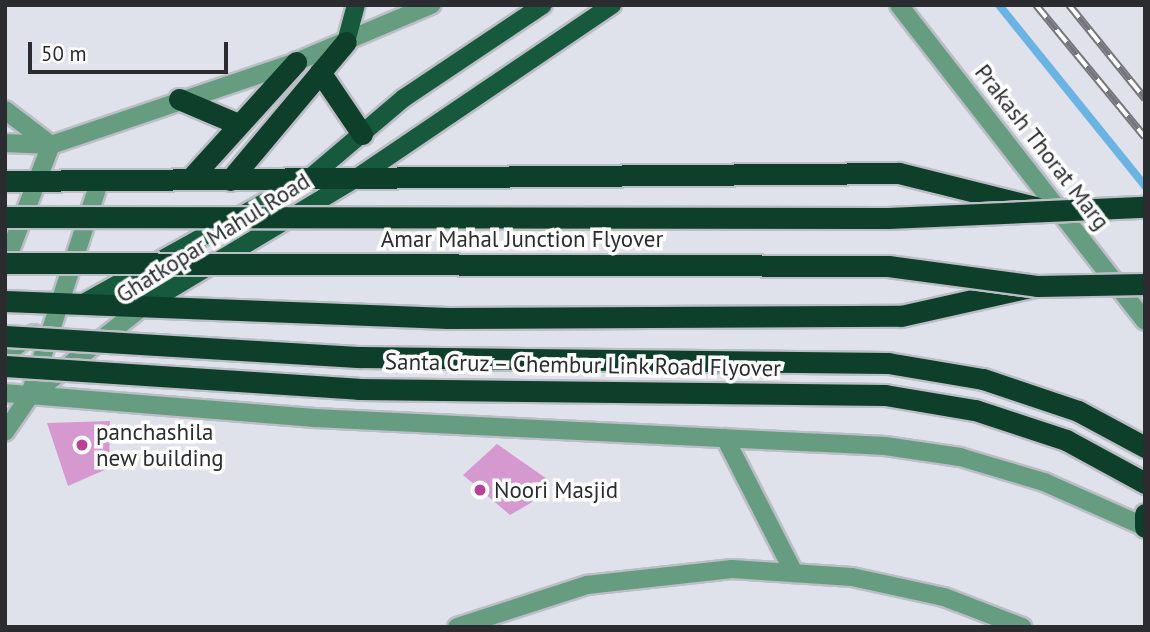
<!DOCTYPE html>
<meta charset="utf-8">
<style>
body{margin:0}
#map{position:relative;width:1150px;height:632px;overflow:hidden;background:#e0e2eb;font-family:"PT Sans",sans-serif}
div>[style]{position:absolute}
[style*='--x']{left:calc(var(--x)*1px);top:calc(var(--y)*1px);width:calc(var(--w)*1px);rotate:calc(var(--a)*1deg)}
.stream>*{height:8px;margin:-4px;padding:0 4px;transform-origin:4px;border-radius:4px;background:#6bb3e3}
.building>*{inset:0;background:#d599d0}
.roads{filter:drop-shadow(2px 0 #bcbec5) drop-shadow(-2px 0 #bcbec5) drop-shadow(0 2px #bcbec5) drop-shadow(0 -2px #bcbec5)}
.minor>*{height:18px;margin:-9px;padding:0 9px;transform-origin:9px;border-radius:9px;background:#669d81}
.major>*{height:18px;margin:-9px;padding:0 9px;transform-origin:9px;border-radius:9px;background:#16593d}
.highway>*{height:21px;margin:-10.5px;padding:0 10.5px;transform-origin:10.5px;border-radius:10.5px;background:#0d3f2a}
.rail>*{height:8px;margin-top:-4px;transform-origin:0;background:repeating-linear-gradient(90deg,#fff 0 16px,#74767b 0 32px);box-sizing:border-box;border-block:2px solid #74767b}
.bridges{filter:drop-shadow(2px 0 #bcbec5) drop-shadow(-2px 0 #bcbec5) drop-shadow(0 2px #bcbec5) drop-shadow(0 -2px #bcbec5)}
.highway-bridge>*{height:21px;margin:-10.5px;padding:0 10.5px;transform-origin:10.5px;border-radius:10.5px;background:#0d3f2a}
.dots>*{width:19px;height:19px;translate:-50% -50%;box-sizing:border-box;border:4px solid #fff;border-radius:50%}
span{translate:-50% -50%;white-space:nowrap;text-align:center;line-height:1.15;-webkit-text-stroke:7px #fff;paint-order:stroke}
.street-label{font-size:23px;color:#2b2c2f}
.poi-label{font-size:23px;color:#2b2c2f}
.left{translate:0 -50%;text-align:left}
.frame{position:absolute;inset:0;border:7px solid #2b2c2f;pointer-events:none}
.scale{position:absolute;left:28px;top:42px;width:200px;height:32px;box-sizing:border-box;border:4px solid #2b2c2f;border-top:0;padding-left:9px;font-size:21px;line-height:24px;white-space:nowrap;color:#2b2c2f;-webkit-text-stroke:5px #fff;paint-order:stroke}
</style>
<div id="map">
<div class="stream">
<i style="--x:999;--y:5;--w:233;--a:51.1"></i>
</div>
<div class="building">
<i style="clip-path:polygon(110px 421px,109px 468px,68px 486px,47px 423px)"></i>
<i style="clip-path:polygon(497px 444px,550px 481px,546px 494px,510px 515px,463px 475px)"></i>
</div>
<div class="roads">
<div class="minor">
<i style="--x:899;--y:5;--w:400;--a:52.1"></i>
<i style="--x:5;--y:110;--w:58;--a:37.3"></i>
<i style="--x:5;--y:143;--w:46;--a:2.5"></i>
<i style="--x:51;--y:145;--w:259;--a:-18.7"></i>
<i style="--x:296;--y:62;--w:147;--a:-22.9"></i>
<i style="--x:5;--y:264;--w:128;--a:-68.9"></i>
<i style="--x:5;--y:354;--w:35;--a:-35"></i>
<i style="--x:5;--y:393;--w:311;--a:4.6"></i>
<i style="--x:315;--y:418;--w:571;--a:2.81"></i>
<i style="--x:885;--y:446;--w:76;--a:8.3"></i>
<i style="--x:960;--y:457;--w:88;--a:16.6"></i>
<i style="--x:1044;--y:482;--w:106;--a:23.9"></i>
<i style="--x:29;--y:397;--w:228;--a:-71.9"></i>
<i style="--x:5;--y:432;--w:42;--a:-55.6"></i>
<i style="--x:29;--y:397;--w:149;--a:-38.5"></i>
<i style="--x:725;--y:438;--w:152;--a:62.9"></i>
<i style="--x:457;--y:627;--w:137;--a:-17.9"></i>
<i style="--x:587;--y:585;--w:146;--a:-6.3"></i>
<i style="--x:732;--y:569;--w:120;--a:3.8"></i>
<i style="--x:852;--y:577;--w:94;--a:12.3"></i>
<i style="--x:944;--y:597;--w:84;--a:21"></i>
</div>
<div class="major">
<i style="--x:346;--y:42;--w:38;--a:-75"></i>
<i style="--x:85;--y:302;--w:260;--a:-29"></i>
<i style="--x:312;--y:176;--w:121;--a:-40.3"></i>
<i style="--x:404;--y:98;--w:167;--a:-33.8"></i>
<i style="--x:146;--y:304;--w:247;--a:-30.9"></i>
<i style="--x:358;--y:177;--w:307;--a:-34.1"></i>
</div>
<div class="highway">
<i style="--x:320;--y:72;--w:75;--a:55.9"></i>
<i style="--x:179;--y:99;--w:64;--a:23"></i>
<i style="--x:190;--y:179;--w:158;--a:-47.8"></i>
<i style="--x:230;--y:180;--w:180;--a:-50"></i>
<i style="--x:5;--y:181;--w:894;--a:-0.51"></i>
<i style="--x:899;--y:173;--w:140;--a:14"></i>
<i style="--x:5;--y:301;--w:443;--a:2.2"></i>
<i style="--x:448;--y:318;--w:453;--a:-0.3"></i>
<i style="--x:901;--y:316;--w:137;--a:-12.6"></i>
<i style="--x:1145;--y:514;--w:13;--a:90"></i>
</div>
</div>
<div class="rail">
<i style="--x:1036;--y:5;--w:171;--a:50.5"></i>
<i style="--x:1069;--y:5;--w:121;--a:51"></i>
</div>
<div class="bridges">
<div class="highway-bridge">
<i style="--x:5;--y:217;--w:883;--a:0.06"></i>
<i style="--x:888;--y:218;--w:257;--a:-2.5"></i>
<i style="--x:5;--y:263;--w:883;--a:0.19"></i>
<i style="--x:888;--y:266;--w:150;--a:7.6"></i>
<i style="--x:1037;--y:286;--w:108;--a:-1.1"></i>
<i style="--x:5;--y:336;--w:355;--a:3.4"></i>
<i style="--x:359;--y:357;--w:529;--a:0.65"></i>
<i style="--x:888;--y:363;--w:96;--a:9.6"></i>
<i style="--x:983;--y:379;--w:100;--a:18.6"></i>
<i style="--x:1078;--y:411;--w:76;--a:28.2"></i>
<i style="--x:5;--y:366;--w:354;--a:3.7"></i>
<i style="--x:358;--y:389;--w:527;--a:0.65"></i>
<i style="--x:885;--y:395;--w:91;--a:9.5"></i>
<i style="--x:975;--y:410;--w:96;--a:18.2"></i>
<i style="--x:1066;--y:440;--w:90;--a:28.6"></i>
</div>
</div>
<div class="dots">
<i style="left:82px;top:445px;background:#b94197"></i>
<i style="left:480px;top:490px;background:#b94197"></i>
</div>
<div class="street-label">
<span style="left:1042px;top:147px;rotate:52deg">Prakash Thorat Marg</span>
<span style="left:213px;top:238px;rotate:-32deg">Ghatkopar Mahul Road</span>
<span style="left:522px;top:239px">Amar Mahal Junction Flyover</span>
<span style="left:583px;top:365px;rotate:1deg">Santa Cruz – Chembur Link Road Flyover</span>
</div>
<div class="poi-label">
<span class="left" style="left:96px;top:445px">panchashila<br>new building</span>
<span class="left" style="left:494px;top:490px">Noori Masjid</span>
</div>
<div class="frame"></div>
<div class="scale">50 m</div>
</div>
